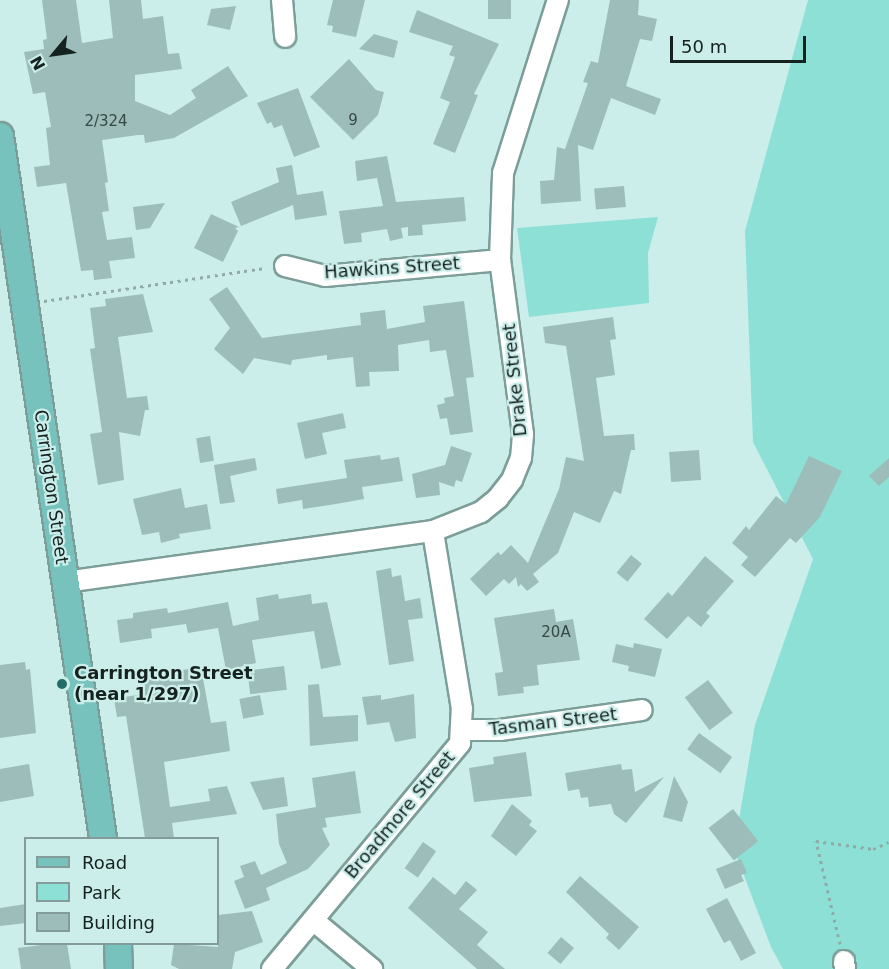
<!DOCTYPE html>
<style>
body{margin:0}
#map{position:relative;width:889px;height:969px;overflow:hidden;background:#cceeea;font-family:"DejaVu Sans",sans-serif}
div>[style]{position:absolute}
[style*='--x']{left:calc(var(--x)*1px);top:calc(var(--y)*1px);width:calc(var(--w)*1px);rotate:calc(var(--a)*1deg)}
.green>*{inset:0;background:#8de0d6}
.building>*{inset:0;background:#9cbdb9;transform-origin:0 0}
.path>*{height:3px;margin-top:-1.5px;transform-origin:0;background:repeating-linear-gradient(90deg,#8faaa7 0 3px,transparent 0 7.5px)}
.roads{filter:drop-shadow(2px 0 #7c9d98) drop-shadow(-2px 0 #7c9d98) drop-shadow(0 2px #7c9d98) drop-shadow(0 -2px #7c9d98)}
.minor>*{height:20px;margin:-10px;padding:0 10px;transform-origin:10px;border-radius:10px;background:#fff}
.major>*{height:26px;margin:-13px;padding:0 13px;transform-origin:13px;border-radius:13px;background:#77c2bc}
.dots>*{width:16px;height:16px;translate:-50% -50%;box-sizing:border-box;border:3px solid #cceeea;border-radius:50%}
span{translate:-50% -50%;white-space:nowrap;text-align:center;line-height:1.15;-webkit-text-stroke:4.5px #cceeea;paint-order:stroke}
.number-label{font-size:15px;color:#374946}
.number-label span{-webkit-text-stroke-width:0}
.street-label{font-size:18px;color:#152220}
.poi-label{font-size:18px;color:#152220;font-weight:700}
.left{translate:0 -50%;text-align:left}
.legend{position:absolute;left:24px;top:837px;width:195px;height:108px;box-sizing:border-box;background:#cceeea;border:2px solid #839c99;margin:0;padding:8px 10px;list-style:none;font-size:18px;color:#152220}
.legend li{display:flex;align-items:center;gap:12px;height:30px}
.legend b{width:30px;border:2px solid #839c99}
.north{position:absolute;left:24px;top:24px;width:60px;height:60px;-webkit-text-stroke:4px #cceeea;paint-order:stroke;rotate:241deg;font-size:16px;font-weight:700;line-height:24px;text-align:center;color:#152220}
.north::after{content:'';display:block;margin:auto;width:21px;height:27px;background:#152220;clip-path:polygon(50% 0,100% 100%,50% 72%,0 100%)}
.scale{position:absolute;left:670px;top:36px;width:136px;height:27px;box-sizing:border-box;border:3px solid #152220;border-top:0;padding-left:8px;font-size:18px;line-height:21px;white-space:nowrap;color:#152220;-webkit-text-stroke:4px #cceeea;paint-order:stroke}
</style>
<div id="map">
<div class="green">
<i style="clip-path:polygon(808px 0,889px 0,889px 969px,783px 969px,771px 947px,734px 849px,755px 725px,813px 559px,753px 442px,745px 231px)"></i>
<i style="clip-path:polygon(658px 217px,648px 253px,649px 303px,529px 317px,517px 228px)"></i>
</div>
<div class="building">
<i style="clip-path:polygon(42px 0,76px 0,82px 43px,113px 38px,109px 0,141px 0,143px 19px,163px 16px,168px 54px,179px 53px,182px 69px,135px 75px,135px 101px,170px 115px,196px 98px,191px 90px,228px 66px,248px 96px,174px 138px,145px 143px,144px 135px,138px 135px,102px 140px,108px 182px,105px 183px,109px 211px,102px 212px,107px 240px,132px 237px,135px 258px,109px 261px,112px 278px,94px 280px,93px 270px,81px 271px,66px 183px,37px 187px,34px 167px,50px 165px,46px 128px,51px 127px,45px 92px,33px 94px,24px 52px,44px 49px,43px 40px,47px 39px)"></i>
<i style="clip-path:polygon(333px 0,365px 0,356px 37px,332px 32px,333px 26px,327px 25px)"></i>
<i style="left:488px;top:0;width:23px;height:19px"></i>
<i style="clip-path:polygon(610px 0,639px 0,638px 15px,657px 19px,652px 41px,640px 39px,626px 86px,661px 99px,655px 115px,611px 98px,593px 150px,578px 145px,581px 201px,541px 204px,540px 181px,554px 180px,557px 147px,565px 149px,588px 83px,583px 82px,591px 61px,598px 63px)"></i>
<i style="clip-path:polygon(236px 6px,230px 30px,207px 25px,211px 9px)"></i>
<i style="clip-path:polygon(417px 10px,499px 44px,474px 94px,478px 95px,455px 153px,433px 144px,450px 102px,440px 98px,455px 57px,449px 55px,453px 46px,409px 32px)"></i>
<i style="clip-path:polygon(374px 34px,398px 41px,394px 58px,359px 49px)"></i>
<i style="clip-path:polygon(349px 59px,376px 90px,384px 92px,378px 115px,353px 140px,310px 97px)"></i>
<i style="clip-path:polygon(298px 88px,320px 147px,294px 157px,282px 125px,274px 128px,271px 122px,267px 124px,257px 103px)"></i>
<i style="clip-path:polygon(387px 156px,396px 202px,464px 197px,466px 221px,422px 225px,423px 235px,408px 236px,408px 227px,401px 228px,403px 238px,390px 241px,387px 229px,361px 233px,362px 242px,344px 244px,339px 211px,383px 206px,377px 178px,357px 181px,355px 161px)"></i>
<i style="clip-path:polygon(292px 165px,297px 195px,323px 191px,327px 215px,295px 220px,293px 205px,241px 226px,231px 202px,279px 182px,276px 168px)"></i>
<i style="left:624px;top:186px;width:21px;height:30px;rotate:85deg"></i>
<i style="clip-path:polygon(165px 203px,150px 228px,136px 230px,133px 207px)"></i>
<i style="clip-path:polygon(211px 214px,239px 227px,235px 228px,238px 231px,223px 262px,194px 248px)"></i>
<i style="clip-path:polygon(227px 287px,262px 338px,361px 325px,360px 313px,385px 310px,387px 329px,425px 322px,423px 306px,464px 301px,474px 377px,466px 378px,473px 432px,450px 435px,447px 418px,440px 419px,437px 405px,445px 403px,444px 398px,454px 396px,446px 350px,430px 352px,429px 340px,398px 345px,399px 371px,369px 372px,370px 386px,356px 387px,353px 357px,327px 360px,327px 355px,292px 360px,291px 365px,254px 358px,243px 374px,214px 349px,230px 328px,209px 299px)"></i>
<i style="clip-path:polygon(143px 294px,153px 332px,118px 337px,127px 398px,147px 396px,149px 410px,145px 410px,140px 436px,119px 432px,124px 480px,98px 485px,90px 434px,102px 432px,90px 349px,95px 348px,90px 308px,106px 306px,105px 299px)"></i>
<i style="clip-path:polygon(613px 317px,616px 339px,610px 340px,615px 375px,596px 378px,604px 436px,634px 434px,635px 450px,631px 450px,621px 494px,614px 491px,600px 523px,574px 512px,558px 553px,533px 574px,539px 582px,527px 591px,521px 584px,518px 587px,516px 577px,509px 584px,504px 579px,486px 596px,470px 579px,498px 552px,501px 555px,511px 545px,528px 563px,559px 489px,566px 457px,584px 461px,566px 346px,545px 343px,543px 327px)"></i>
<i style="clip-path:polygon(343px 413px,346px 428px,322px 433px,327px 454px,305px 459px,297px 423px)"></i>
<i style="left:210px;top:436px;width:25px;height:14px;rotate:81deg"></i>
<i style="clip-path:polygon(451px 446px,472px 453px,462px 482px,456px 480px,454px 487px,439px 482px,440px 495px,416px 498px,412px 474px,445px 465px)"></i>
<i style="left:699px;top:450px;width:30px;height:30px;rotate:86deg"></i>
<i style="clip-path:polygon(380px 455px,381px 460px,399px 457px,403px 481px,362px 487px,364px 499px,336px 504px,303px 509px,302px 500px,278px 504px,276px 489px,347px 478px,344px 460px)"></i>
<i style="clip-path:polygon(809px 456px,842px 471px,820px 517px,796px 543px,790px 538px,755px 577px,741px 565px,748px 557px,732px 543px,746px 526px,749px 530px,776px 496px,786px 504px)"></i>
<i style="clip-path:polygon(255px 458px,257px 470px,230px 476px,235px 502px,220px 504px,214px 465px)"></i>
<i style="clip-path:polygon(889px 458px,889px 477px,879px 486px,869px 476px)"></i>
<i style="clip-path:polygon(181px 488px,185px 508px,207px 504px,211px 529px,179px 534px,180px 538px,161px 543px,159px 532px,142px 535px,133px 499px)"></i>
<i style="left:631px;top:555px;width:14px;height:23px;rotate:39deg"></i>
<i style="clip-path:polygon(705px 556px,734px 581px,706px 613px,710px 616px,701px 627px,688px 616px,667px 639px,644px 619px,668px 592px,672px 596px)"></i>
<i style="clip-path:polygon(391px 568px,392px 577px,401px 575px,405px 601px,420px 598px,423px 618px,408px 620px,414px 661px,389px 665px,376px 571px)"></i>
<i style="clip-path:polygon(278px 594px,279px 599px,311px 594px,312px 604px,327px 602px,341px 665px,321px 669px,314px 631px,252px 640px,256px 663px,226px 670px,218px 628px,188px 633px,186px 624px,151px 629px,152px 638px,120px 643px,117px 620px,133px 618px,133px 613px,167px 608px,168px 613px,228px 602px,233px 626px,259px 620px,256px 598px)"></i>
<i style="clip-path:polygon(554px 609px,556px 622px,573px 619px,580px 660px,537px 665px,539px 685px,523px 687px,524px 693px,498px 696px,495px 673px,503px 672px,494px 618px)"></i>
<i style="clip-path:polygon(634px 643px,662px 649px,655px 677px,628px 671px,629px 666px,612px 662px,616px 644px,633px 648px)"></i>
<i style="clip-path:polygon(25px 662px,26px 670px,30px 669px,36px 733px,0 738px,0 665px)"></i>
<i style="left:284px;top:666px;width:24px;height:37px;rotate:83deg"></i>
<i style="clip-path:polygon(201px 667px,211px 723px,226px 721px,230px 751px,164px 762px,170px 807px,210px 801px,208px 789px,227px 786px,237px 814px,172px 823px,174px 838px,145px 838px,126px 716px,117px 717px,114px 699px,142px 694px,139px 677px)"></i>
<i style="left:708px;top:680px;width:41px;height:29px;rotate:53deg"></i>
<i style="clip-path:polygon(319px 684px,323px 717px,358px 715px,358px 741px,310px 746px,308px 685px)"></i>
<i style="clip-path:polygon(414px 694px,416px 738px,395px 742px,389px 722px,367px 725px,362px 697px,381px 695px,381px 700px)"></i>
<i style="left:260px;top:695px;width:20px;height:21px;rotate:79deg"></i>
<i style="left:699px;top:733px;width:41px;height:20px;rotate:36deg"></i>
<i style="clip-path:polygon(526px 752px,532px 796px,474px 802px,469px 768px,494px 764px,493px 757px)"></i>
<i style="clip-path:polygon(29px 764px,34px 796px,0 802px,0 769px)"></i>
<i style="clip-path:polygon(621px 764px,622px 770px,632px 769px,635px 792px,664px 777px,626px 823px,614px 814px,611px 804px,589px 807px,588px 797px,581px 798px,579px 789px,568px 791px,565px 773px)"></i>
<i style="clip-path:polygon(355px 771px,361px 813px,325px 818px,327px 827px,322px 828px,330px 845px,308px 869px,266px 888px,270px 900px,245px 909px,234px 881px,244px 877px,240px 866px,255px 861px,261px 875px,287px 863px,279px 844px,276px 814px,316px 807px,312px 778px)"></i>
<i style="clip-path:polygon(674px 776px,688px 802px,682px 822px,663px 817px)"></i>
<i style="clip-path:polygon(284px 777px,288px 806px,263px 810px,250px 782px)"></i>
<i style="clip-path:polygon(512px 804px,532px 821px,529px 825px,537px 831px,516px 856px,491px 836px)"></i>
<i style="left:733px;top:809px;width:41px;height:31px;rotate:52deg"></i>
<i style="left:423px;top:842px;width:16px;height:32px;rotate:35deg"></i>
<i style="clip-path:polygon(741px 859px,747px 873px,741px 875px,744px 881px,725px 889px,716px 869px)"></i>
<i style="clip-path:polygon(580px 876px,639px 927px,619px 950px,606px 938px,609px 934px,566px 892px)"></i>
<i style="clip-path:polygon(433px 877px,455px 895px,466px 881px,477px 890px,459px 909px,488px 932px,477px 945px,505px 969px,477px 969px,408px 908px)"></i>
<i style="clip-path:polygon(727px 898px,756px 953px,741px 961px,730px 940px,724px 943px,706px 909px)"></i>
<i style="clip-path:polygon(26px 904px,26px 923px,0 926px,0 908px)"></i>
<i style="clip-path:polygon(252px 911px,263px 942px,235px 952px,232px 969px,179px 969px,171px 965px,174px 944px,218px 947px,218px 915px)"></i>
<i style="left:561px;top:937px;width:17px;height:21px;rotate:40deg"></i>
<i style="clip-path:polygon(49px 944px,67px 944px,71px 969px,21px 969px,18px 948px)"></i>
</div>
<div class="path">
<i style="--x:44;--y:301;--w:224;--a:-8.5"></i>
<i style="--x:840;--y:944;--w:106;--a:-103.1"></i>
<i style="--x:816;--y:841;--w:58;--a:8"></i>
<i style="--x:873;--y:849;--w:17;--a:-24"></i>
</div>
<div class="roads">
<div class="minor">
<i style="--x:282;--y:0;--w:37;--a:85"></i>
<i style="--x:285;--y:266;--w:41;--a:14"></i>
<i style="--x:325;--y:276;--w:176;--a:-5.2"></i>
<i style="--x:65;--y:582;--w:372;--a:-7.9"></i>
<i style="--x:433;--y:531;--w:52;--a:-21.6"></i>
<i style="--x:481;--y:512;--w:22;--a:-39"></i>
<i style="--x:498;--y:498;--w:23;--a:-52"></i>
<i style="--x:512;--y:480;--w:24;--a:-68"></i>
<i style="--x:521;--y:458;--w:24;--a:-85"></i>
<i style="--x:523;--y:434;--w:176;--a:-97.5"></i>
<i style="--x:500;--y:260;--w:87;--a:-88"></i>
<i style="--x:503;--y:173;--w:182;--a:-72.4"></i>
<i style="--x:463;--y:730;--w:37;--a:0"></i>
<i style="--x:500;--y:730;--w:143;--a:-8"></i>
<i style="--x:313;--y:920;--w:77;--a:39.7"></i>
<i style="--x:844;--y:961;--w:8;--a:83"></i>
<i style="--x:272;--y:969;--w:294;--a:-50.2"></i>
<i style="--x:460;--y:743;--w:34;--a:-87"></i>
<i style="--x:462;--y:709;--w:180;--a:-99.3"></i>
</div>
<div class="major">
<i style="--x:0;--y:136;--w:710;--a:81.65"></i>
<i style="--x:118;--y:944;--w:25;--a:88"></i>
</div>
</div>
<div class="dots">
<i style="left:62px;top:684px;background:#246d66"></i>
</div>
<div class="number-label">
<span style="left:353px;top:121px">9</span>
<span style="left:106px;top:122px">2/324</span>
<span style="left:556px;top:633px">20A</span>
</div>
<div class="street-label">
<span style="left:392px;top:268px;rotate:-4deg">Hawkins Street</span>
<span style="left:515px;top:380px;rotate:-96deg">Drake Street</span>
<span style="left:51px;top:487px;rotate:82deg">Carrington Street</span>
<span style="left:553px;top:722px;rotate:-7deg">Tasman Street</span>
<span style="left:400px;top:815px;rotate:-50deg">Broadmore Street</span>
</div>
<div class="poi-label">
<span class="left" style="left:74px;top:684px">Carrington Street<br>(near 1/297)</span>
</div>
<ul class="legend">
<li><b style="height:8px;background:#77c2bc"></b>Road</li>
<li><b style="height:16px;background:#8de0d6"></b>Park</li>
<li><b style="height:16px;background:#9cbdb9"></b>Building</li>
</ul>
<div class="north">N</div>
<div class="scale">50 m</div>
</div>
